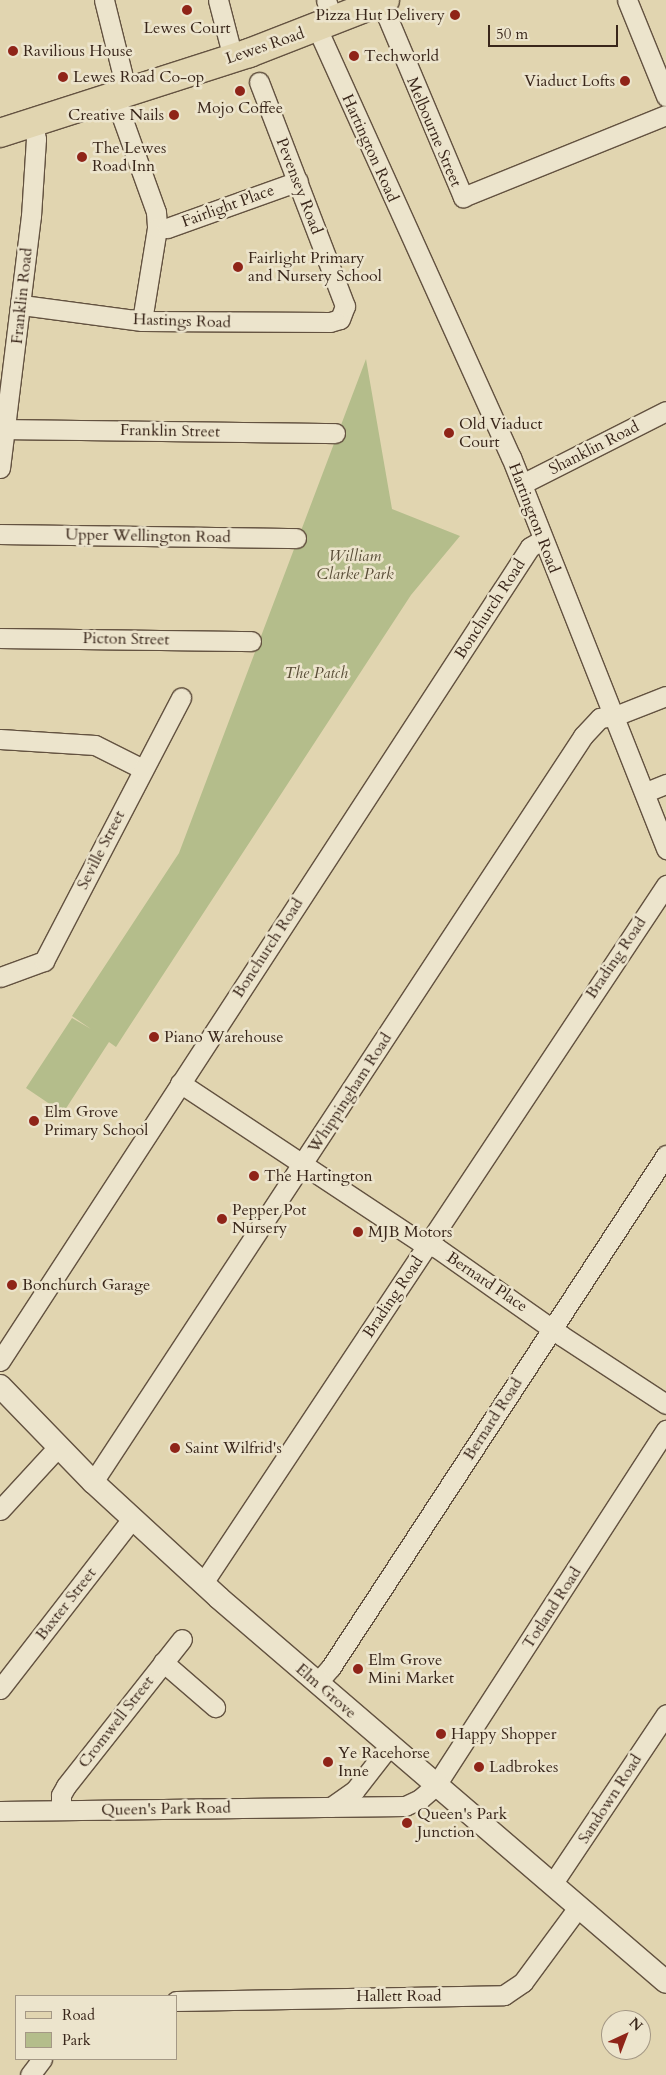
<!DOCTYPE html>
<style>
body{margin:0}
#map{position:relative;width:666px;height:2075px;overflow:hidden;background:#e1d5b0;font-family:Cardo,serif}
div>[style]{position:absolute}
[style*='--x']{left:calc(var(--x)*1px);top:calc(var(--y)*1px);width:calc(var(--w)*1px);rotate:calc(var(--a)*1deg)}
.green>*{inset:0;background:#b4bd8b}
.roads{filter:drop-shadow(1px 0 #635240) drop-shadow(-1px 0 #635240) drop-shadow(0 1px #635240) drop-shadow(0 -1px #635240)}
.minor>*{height:19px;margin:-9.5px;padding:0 9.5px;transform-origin:9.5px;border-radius:9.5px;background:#ece4cc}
.tertiary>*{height:22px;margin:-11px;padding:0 11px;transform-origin:11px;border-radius:11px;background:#ece4cc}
.primary>*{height:28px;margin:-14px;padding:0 14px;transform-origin:14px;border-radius:14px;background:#e1d5b0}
.dots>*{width:14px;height:14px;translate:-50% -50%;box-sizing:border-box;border:2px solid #ece4cc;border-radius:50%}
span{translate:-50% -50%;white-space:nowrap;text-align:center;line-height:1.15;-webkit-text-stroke:5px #ece4cc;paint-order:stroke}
.poi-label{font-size:16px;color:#39261a}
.right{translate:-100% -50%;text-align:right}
.left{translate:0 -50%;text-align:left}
.street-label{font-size:16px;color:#39261a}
.park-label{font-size:16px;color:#584c36;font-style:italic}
.legend{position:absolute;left:15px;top:1995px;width:162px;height:65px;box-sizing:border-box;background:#ece4cc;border:1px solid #a49885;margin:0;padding:6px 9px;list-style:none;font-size:15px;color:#39261a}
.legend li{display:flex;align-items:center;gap:10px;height:25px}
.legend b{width:25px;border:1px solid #a49885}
.north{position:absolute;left:601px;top:2010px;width:50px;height:50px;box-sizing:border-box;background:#ece4cc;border:1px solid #a49885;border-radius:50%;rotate:43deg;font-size:14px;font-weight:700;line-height:20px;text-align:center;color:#39261a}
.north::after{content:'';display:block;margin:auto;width:18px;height:22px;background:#8f2418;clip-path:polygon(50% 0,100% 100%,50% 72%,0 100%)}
.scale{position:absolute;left:488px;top:25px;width:130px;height:22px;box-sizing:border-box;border:2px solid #39261a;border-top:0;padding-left:6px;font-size:15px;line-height:18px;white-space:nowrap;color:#39261a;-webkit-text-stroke:4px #ece4cc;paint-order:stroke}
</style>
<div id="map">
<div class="green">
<i style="clip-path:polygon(366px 359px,392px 509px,460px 536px,411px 595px,125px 1033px,116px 1047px,109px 1042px,63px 1113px,26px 1088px,72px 1018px,91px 1029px,72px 1016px,179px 853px)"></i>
</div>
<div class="roads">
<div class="minor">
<i style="--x:104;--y:0;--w:96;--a:76.1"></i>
<i style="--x:218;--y:0;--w:60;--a:75.5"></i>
<i style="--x:326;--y:0;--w:23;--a:72"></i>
<i style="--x:627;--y:0;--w:104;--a:67.9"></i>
<i style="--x:381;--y:2;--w:212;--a:67.2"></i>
<i style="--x:463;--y:197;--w:219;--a:-22"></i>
<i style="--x:317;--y:28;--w:471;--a:65.7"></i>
<i style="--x:511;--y:457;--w:422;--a:68.4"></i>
<i style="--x:115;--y:98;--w:121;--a:70.2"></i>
<i style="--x:156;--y:212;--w:16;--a:86"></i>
<i style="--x:157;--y:228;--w:94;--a:99.2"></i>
<i style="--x:157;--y:228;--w:10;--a:0"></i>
<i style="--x:167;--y:228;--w:139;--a:-19.7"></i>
<i style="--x:22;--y:305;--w:121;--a:7.6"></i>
<i style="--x:142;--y:321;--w:188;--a:0.3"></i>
<i style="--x:330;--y:322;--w:10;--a:-17"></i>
<i style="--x:340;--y:319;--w:14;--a:-69"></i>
<i style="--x:345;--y:306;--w:240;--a:-111"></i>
<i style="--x:6;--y:429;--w:329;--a:0.7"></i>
<i style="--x:0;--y:468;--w:254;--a:-83"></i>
<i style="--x:31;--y:216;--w:77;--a:-86.3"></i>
<i style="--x:36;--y:139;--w:15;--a:-101"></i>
<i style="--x:522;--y:484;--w:161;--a:-26.9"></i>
<i style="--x:0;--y:534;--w:296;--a:0.8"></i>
<i style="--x:0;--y:638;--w:251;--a:0.7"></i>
<i style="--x:0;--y:739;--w:95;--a:3.6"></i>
<i style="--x:95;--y:745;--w:54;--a:26.6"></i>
<i style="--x:646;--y:792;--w:22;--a:-22"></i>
<i style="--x:0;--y:977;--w:47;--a:-20"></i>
<i style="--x:44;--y:961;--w:297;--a:-62.5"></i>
<i style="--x:180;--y:1083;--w:287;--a:33.5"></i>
<i style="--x:419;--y:1241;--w:19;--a:21"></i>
<i style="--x:437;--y:1248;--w:153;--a:35.1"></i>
<i style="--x:562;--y:1336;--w:124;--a:33.2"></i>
<i style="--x:0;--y:1361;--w:971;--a:-56.93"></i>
<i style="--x:530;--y:547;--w:14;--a:-30"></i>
<i style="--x:93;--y:1482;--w:893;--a:-56.7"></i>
<i style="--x:583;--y:736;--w:25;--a:-47"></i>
<i style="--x:600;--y:718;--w:15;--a:-8"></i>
<i style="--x:615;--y:716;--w:55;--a:-21.4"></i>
<i style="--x:0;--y:1510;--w:86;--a:-47.4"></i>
<i style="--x:203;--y:1583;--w:838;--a:-56.44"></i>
<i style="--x:163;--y:1662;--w:69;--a:40.9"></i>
<i style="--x:317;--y:1683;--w:21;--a:-49"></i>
<i style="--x:331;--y:1667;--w:612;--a:-56.8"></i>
<i style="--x:0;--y:1689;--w:215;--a:-52.2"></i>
<i style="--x:331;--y:1807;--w:29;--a:-35"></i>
<i style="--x:355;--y:1790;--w:57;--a:-52.1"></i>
<i style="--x:61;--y:1810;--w:15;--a:-90"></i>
<i style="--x:61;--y:1795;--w:10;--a:-61"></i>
<i style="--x:66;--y:1786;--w:187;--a:-51.7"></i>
<i style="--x:0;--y:1811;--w:405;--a:-0.7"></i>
<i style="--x:405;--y:1806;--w:17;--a:-25"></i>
<i style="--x:420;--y:1799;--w:21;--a:-41"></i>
<i style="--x:436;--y:1785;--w:423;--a:-57.1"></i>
<i style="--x:553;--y:1883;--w:203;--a:-56.2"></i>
<i style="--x:176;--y:2001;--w:328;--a:-1"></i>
<i style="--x:504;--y:1995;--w:23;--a:-34"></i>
<i style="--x:523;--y:1982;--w:94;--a:-53.6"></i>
<i style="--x:30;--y:2075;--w:20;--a:-53"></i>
</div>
<div class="tertiary">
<i style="--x:0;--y:1386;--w:134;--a:45.9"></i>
<i style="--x:93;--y:1482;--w:171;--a:42.6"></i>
<i style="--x:219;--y:1598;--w:589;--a:40.66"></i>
</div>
<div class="primary">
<i style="--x:0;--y:133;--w:262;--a:-17.8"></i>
<i style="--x:249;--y:53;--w:146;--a:-21.3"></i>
</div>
</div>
<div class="dots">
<i style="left:187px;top:10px;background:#8f2418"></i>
<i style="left:455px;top:15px;background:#8f2418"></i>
<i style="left:13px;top:51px;background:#8f2418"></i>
<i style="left:354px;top:56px;background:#8f2418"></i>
<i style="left:63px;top:77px;background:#8f2418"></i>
<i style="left:625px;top:81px;background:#8f2418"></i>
<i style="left:240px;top:91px;background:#8f2418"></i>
<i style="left:174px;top:115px;background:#8f2418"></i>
<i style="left:82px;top:157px;background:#8f2418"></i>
<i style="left:238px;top:267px;background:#8f2418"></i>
<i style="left:449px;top:433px;background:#8f2418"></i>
<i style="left:154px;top:1037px;background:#8f2418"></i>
<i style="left:34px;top:1121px;background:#8f2418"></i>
<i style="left:254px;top:1176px;background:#8f2418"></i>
<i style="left:222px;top:1219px;background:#8f2418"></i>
<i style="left:358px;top:1232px;background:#8f2418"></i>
<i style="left:12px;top:1285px;background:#8f2418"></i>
<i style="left:175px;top:1448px;background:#8f2418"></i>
<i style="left:358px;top:1669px;background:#8f2418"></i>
<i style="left:441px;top:1734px;background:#8f2418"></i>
<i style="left:328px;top:1762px;background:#8f2418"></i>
<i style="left:479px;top:1767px;background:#8f2418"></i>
<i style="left:407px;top:1823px;background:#8f2418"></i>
</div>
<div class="poi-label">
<span class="right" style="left:445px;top:15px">Pizza Hut Delivery</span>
<span style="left:187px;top:28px">Lewes Court</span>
<span class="left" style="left:23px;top:51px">Ravilious House</span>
<span class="left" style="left:364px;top:56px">Techworld</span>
<span class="left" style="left:73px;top:77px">Lewes Road Co-op</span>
<span class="right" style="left:615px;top:81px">Viaduct Lofts</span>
<span style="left:240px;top:108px">Mojo Coffee</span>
<span class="right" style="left:164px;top:115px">Creative Nails</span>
<span class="left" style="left:92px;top:157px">The Lewes<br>Road Inn</span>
<span class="left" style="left:248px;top:267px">Fairlight Primary<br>and Nursery School</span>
<span class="left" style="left:459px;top:433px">Old Viaduct<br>Court</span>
<span class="left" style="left:164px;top:1037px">Piano Warehouse</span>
<span class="left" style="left:44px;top:1121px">Elm Grove<br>Primary School</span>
<span class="left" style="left:264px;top:1176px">The Hartington</span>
<span class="left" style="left:232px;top:1219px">Pepper Pot<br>Nursery</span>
<span class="left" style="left:368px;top:1232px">MJB Motors</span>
<span class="left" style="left:22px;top:1285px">Bonchurch Garage</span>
<span class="left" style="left:185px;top:1448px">Saint Wilfrid's</span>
<span class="left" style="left:368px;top:1669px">Elm Grove<br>Mini Market</span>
<span class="left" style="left:451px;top:1734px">Happy Shopper</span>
<span class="left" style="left:338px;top:1762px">Ye Racehorse<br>Inne</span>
<span class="left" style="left:489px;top:1767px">Ladbrokes</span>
<span class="left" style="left:417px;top:1823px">Queen's Park<br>Junction</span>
</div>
<div class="street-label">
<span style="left:265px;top:46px;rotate:-19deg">Lewes Road</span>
<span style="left:434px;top:132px;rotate:67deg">Melbourne Street</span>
<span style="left:370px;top:148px;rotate:66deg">Hartington Road</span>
<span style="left:299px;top:186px;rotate:69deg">Pevensey Road</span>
<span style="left:228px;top:206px;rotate:-20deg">Fairlight Place</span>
<span style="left:22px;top:296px;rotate:-84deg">Franklin Road</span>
<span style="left:182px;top:321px;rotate:2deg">Hastings Road</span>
<span style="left:170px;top:431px;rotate:1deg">Franklin Street</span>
<span style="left:594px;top:448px;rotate:-27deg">Shanklin Road</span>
<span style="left:534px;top:518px;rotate:69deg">Hartington Road</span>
<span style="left:148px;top:536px;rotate:1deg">Upper Wellington Road</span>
<span style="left:490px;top:609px;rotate:-57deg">Bonchurch Road</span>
<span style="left:126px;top:639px;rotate:1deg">Picton Street</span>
<span style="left:101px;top:850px;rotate:-63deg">Seville Street</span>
<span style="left:268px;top:948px;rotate:-57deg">Bonchurch Road</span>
<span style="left:616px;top:958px;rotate:-56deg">Brading Road</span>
<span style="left:350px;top:1093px;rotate:-57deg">Whippingham Road</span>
<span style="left:487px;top:1282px;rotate:34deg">Bernard Place</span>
<span style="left:393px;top:1297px;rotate:-56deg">Brading Road</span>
<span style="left:493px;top:1419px;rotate:-57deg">Bernard Road</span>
<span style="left:66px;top:1604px;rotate:-52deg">Baxter Street</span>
<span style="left:552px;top:1608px;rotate:-57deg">Totland Road</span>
<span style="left:326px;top:1691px;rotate:41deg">Elm Grove</span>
<span style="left:116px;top:1722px;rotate:-52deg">Cromwell Street</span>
<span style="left:610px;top:1799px;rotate:-57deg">Sandown Road</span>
<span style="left:166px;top:1809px;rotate:-1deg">Queen's Park Road</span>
<span style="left:399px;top:1996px">Hallett Road</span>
</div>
<div class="park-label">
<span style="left:355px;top:565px">William<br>Clarke Park</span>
<span style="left:316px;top:673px">The Patch</span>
</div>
<ul class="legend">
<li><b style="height:6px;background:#e1d5b0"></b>Road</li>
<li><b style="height:14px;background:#b4bd8b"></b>Park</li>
</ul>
<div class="north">N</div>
<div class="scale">50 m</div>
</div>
